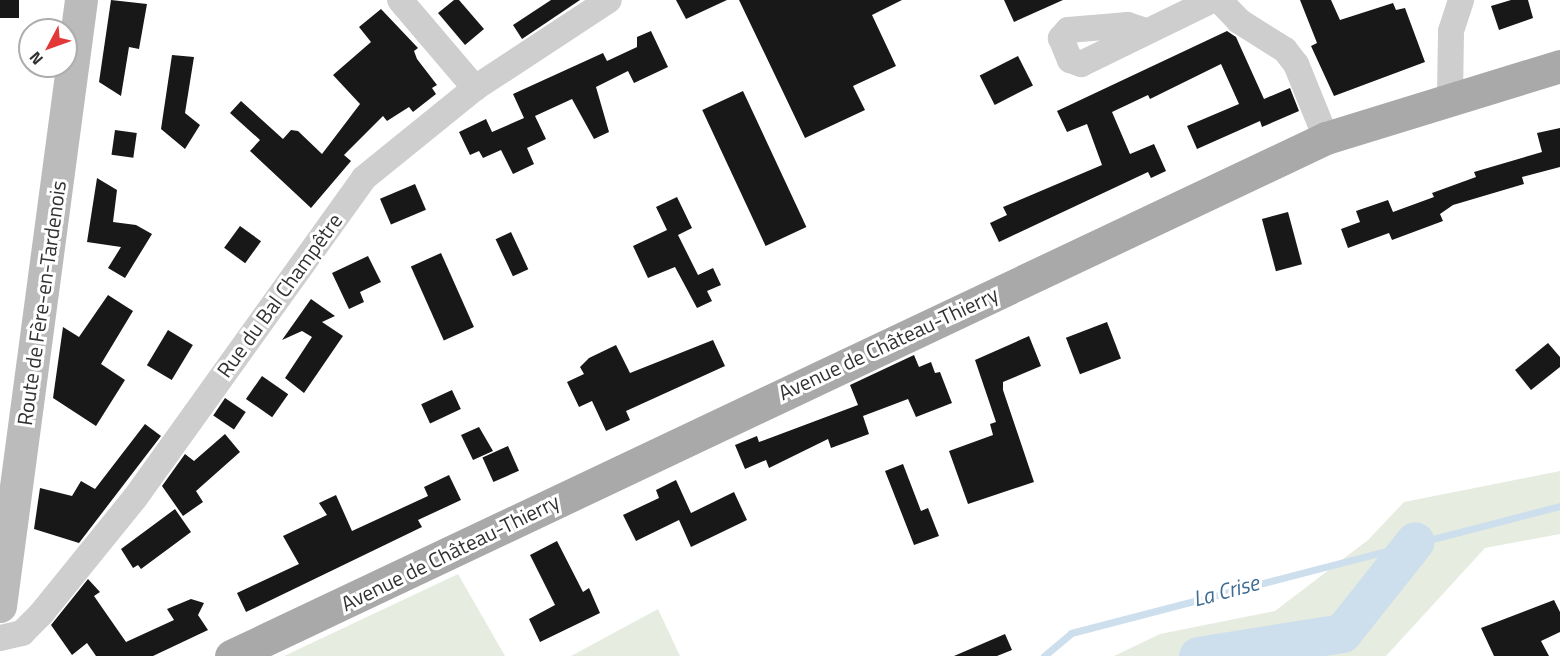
<!DOCTYPE html>
<meta charset="utf-8">
<style>
body{margin:0}
#map{position:relative;width:1560px;height:656px;overflow:hidden;background:#fff;font-family:"Titillium Web",sans-serif}
div>[style]{position:absolute}
[style*='--x']{left:calc(var(--x)*1px);top:calc(var(--y)*1px);width:calc(var(--w)*1px);rotate:calc(var(--a)*1deg)}
.green>*{inset:0;background:#e6ede0}
.stream>*{height:7px;margin:-3.5px;padding:0 3.5px;transform-origin:3.5px;border-radius:3.5px;background:#cddeec}
.river>*{height:39px;margin:-19.5px;padding:0 19.5px;transform-origin:19.5px;border-radius:19.5px;background:#cddeec}
.building>*{inset:0;background:#181818;transform-origin:0 0}
.minor>*{height:26px;margin:-13px;padding:0 13px;transform-origin:13px;border-radius:13px;background:#cecece}
.secondary>*{height:33px;margin:-16.5px;padding:0 16.5px;transform-origin:16.5px;border-radius:16.5px;background:#bbb}
.primary>*{height:33px;margin:-16.5px;padding:0 16.5px;transform-origin:16.5px;border-radius:16.5px;background:#a9a9a9}
span{translate:-50% -50%;white-space:nowrap;text-align:center;line-height:1.15;-webkit-text-stroke:6px #fff;paint-order:stroke}
.street-label{font-size:21px;color:#313131}
.water-label{font-size:22px;color:#3f6c93;font-style:italic}
.north{position:absolute;left:18px;top:18px;width:60px;height:60px;box-sizing:border-box;background:#fff;border:2px solid #adadad;border-radius:50%;rotate:229deg;font-size:16px;font-weight:700;line-height:24px;text-align:center;color:#313131}
.north::after{content:'';display:block;margin:auto;width:21px;height:27px;background:#e33838;clip-path:polygon(50% 0,100% 100%,50% 72%,0 100%)}
</style>
<div id="map">
<div class="green">
<i style="clip-path:polygon(1560px 471px,1560px 534px,1485px 548px,1386px 656px,1114px 656px,1160px 634px,1275px 611px,1368px 540px,1404px 502px)"></i>
<i style="clip-path:polygon(458px 574px,505px 656px,284px 656px)"></i>
<i style="clip-path:polygon(658px 609px,680px 656px,571px 656px)"></i>
</div>
<div class="stream">
<i style="--x:1044;--y:656;--w:35;--a:-40"></i>
<i style="--x:1071;--y:633;--w:505;--a:-14.56"></i>
</div>
<div class="river">
<i style="--x:1198;--y:656;--w:146;--a:-9.1"></i>
<i style="--x:1342;--y:633;--w:117;--a:-51.6"></i>
</div>
<div class="building">
<i style="left:0;top:0;width:19px;height:18px"></i>
<i style="clip-path:polygon(111px 0,147px 4px,139px 49px,129px 47px,121px 96px,99px 82px)"></i>
<i style="clip-path:polygon(454px 0,459px 0,484px 29px,465px 45px,438px 13px)"></i>
<i style="clip-path:polygon(551px 0,580px 0,522px 39px,513px 25px)"></i>
<i style="clip-path:polygon(676px 0,727px 0,686px 19px)"></i>
<i style="clip-path:polygon(739px 0,902px 0,872px 15px,896px 66px,853px 86px,865px 110px,805px 138px)"></i>
<i style="clip-path:polygon(1004px 0,1063px 0,1014px 22px)"></i>
<i style="clip-path:polygon(1300px 0,1331px 0,1340px 20px,1393px 3px,1396px 10px,1405px 8px,1425px 62px,1334px 96px,1311px 46px,1317px 43px)"></i>
<i style="clip-path:polygon(1511px 0,1528px 0,1533px 18px,1499px 30px,1491px 6px)"></i>
<i style="clip-path:polygon(381px 9px,418px 48px,414px 51px,417px 59px,437px 85px,432px 88px,436px 94px,413px 112px,409px 107px,387px 121px,383px 116px,344px 155px,351px 161px,311px 208px,250px 151px,260px 140px,230px 113px,241px 101px,283px 139px,291px 130px,298px 131px,322px 154px,360px 104px,333px 75px,371px 42px,359px 27px)"></i>
<i style="clip-path:polygon(651px 31px,668px 67px,634px 83px,628px 71px,596px 87px,609px 132px,594px 139px,572px 99px,535px 116px,546px 139px,527px 148px,534px 164px,513px 174px,501px 150px,483px 158px,479px 151px,470px 155px,459px 132px,486px 119px,492px 132px,524px 118px,513px 94px,603px 53px,607px 61px,637px 47px,637px 37px)"></i>
<i style="clip-path:polygon(1227px 31px,1236px 37px,1264px 99px,1290px 88px,1299px 111px,1262px 127px,1260px 121px,1197px 149px,1187px 126px,1239px 104px,1221px 64px,1150px 99px,1148px 95px,1112px 112px,1130px 154px,1154px 144px,1166px 171px,1151px 178px,1148px 172px,999px 242px,990px 223px,1007px 215px,1003px 207px,1102px 165px,1087px 124px,1067px 132px,1057px 111px)"></i>
<i style="clip-path:polygon(172px 55px,194px 57px,185px 113px,200px 125px,185px 149px,161px 129px)"></i>
<i style="left:1018px;top:56px;width:33px;height:43px;rotate:63deg"></i>
<i style="left:743px;top:91px;width:150px;height:45px;rotate:65deg"></i>
<i style="clip-path:polygon(1560px 128px,1560px 167px,1522px 177px,1524px 184px,1453px 205px,1440px 214px,1443px 221px,1392px 240px,1389px 233px,1348px 248px,1341px 229px,1360px 222px,1356px 211px,1388px 200px,1393px 212px,1434px 197px,1432px 193px,1476px 177px,1474px 172px,1542px 152px,1537px 133px)"></i>
<i style="left:115px;top:130px;width:22px;height:25px;rotate:8deg"></i>
<i style="clip-path:polygon(97px 178px,117px 190px,113px 222px,136px 225px,152px 234px,125px 278px,108px 268px,121px 247px,87px 242px)"></i>
<i style="left:415px;top:184px;width:28px;height:38px;rotate:67deg"></i>
<i style="clip-path:polygon(677px 197px,692px 228px,678px 235px,698px 275px,713px 268px,721px 285px,707px 291px,712px 301px,697px 308px,675px 267px,648px 278px,633px 246px,667px 230px,656px 207px)"></i>
<i style="left:1288px;top:212px;width:54px;height:27px;rotate:75deg"></i>
<i style="left:240px;top:226px;width:26px;height:27px;rotate:36deg"></i>
<i style="left:511px;top:232px;width:41px;height:17px;rotate:65deg"></i>
<i style="left:441px;top:253px;width:81px;height:33px;rotate:66deg"></i>
<i style="clip-path:polygon(368px 256px,381px 282px,360px 292px,364px 302px,349px 309px,332px 273px)"></i>
<i style="clip-path:polygon(108px 295px,133px 311px,101px 364px,125px 380px,96px 426px,53px 398px,63px 327px,79px 337px)"></i>
<i style="clip-path:polygon(311px 299px,335px 316px,322px 322px,343px 336px,304px 393px,285px 378px,312px 337px,302px 331px,282px 340px)"></i>
<i style="left:1107px;top:322px;width:39px;height:44px;rotate:69deg"></i>
<i style="left:168px;top:330px;width:29px;height:41px;rotate:31deg"></i>
<i style="clip-path:polygon(1029px 336px,1041px 366px,1003px 382px,1003px 390px,1034px 482px,968px 504px,949px 451px,993px 435px,990px 424px,996px 422px,975px 360px)"></i>
<i style="clip-path:polygon(713px 340px,725px 366px,626px 411px,630px 420px,606px 431px,592px 401px,579px 407px,567px 382px,584px 374px,580px 367px,589px 358px,616px 345px,630px 373px)"></i>
<i style="clip-path:polygon(1548px 343px,1560px 357px,1560px 367px,1531px 390px,1515px 370px)"></i>
<i style="clip-path:polygon(914px 355px,919px 367px,931px 362px,935px 373px,940px 372px,952px 403px,916px 417px,908px 399px,863px 416px,869px 434px,831px 448px,828px 439px,769px 468px,766px 460px,745px 469px,735px 445px,757px 436px,759px 442px,858px 405px,850px 385px)"></i>
<i style="left:262px;top:376px;width:32px;height:28px;rotate:35deg"></i>
<i style="left:452px;top:390px;width:21px;height:34px;rotate:65deg"></i>
<i style="left:225px;top:398px;width:25px;height:21px;rotate:34deg"></i>
<i style="clip-path:polygon(145px 424px,161px 436px,79px 543px,34px 529px,40px 488px,72px 496px,81px 481px,95px 489px)"></i>
<i style="clip-path:polygon(479px 427px,493px 451px,473px 460px,461px 435px)"></i>
<i style="clip-path:polygon(225px 434px,240px 452px,196px 491px,203px 502px,183px 516px,162px 486px,185px 454px,194px 461px)"></i>
<i style="left:508px;top:446px;width:27px;height:28px;rotate:66deg"></i>
<i style="clip-path:polygon(903px 464px,921px 511px,928px 508px,939px 536px,914px 545px,885px 471px)"></i>
<i style="clip-path:polygon(449px 475px,461px 500px,418px 520px,422px 527px,246px 612px,237px 593px,299px 564px,283px 536px,327px 515px,319px 503px,336px 495px,352px 531px,428px 496px,424px 487px)"></i>
<i style="clip-path:polygon(676px 480px,691px 513px,734px 492px,747px 520px,691px 547px,679px 520px,636px 541px,623px 515px,659px 498px,656px 490px)"></i>
<i style="clip-path:polygon(175px 509px,191px 532px,141px 569px,138px 565px,133px 568px,121px 549px)"></i>
<i style="clip-path:polygon(557px 541px,583px 592px,589px 588px,600px 613px,540px 642px,529px 619px,555px 605px,530px 555px)"></i>
<i style="clip-path:polygon(88px 579px,100px 592px,94px 596px,126px 642px,174px 620px,167px 609px,191px 599px,204px 603px,198px 615px,208px 630px,153px 656px,96px 656px,87px 643px,72px 655px,51px 625px)"></i>
<i style="clip-path:polygon(1554px 600px,1560px 612px,1560px 632px,1541px 641px,1549px 656px,1494px 656px,1481px 628px)"></i>
<i style="clip-path:polygon(1005px 634px,1012px 650px,997px 656px,954px 656px)"></i>
</div>
<div class="minor">
<i style="--x:400;--y:0;--w:116;--a:49.6"></i>
<i style="--x:1219;--y:0;--w:29;--a:46"></i>
<i style="--x:1239;--y:21;--w:54;--a:32.2"></i>
<i style="--x:1285;--y:50;--w:18;--a:52"></i>
<i style="--x:1296;--y:64;--w:80;--a:67.9"></i>
<i style="--x:1146;--y:31;--w:19;--a:-162"></i>
<i style="--x:1128;--y:25;--w:60;--a:175.2"></i>
<i style="--x:1068;--y:30;--w:11;--a:131"></i>
<i style="--x:1061;--y:38;--w:24;--a:68"></i>
<i style="--x:1070;--y:60;--w:12;--a:20"></i>
<i style="--x:1081;--y:64;--w:146;--a:-26"></i>
<i style="--x:1450;--y:96;--w:65;--a:-89.1"></i>
<i style="--x:1451;--y:31;--w:33;--a:-72"></i>
<i style="--x:0;--y:638;--w:23;--a:-13"></i>
<i style="--x:22;--y:633;--w:27;--a:-45"></i>
<i style="--x:41;--y:614;--w:149;--a:-51"></i>
<i style="--x:135;--y:498;--w:393;--a:-54.4"></i>
<i style="--x:364;--y:178;--w:143;--a:-39"></i>
<i style="--x:475;--y:88;--w:160;--a:-33.3"></i>
</div>
<div class="secondary">
<i style="--x:0;--y:606;--w:611;--a:-82.39"></i>
</div>
<div class="primary">
<i style="--x:231;--y:656;--w:1211;--a:-25.32"></i>
<i style="--x:1326;--y:138;--w:245;--a:-17.1"></i>
</div>
<div class="street-label">
<span style="left:279px;top:295px;rotate:-54deg">Rue du Bal Champêtre</span>
<span style="left:41px;top:303px;rotate:-82deg">Route de Fère-en-Tardenois</span>
<span style="left:888px;top:343px;rotate:-25deg">Avenue de Château-Thierry</span>
<span style="left:450px;top:552px;rotate:-26deg">Avenue de Château-Thierry</span>
</div>
<div class="water-label">
<span style="left:1226px;top:591px;rotate:-15deg">La Crise</span>
</div>
<div class="north">N</div>
</div>
